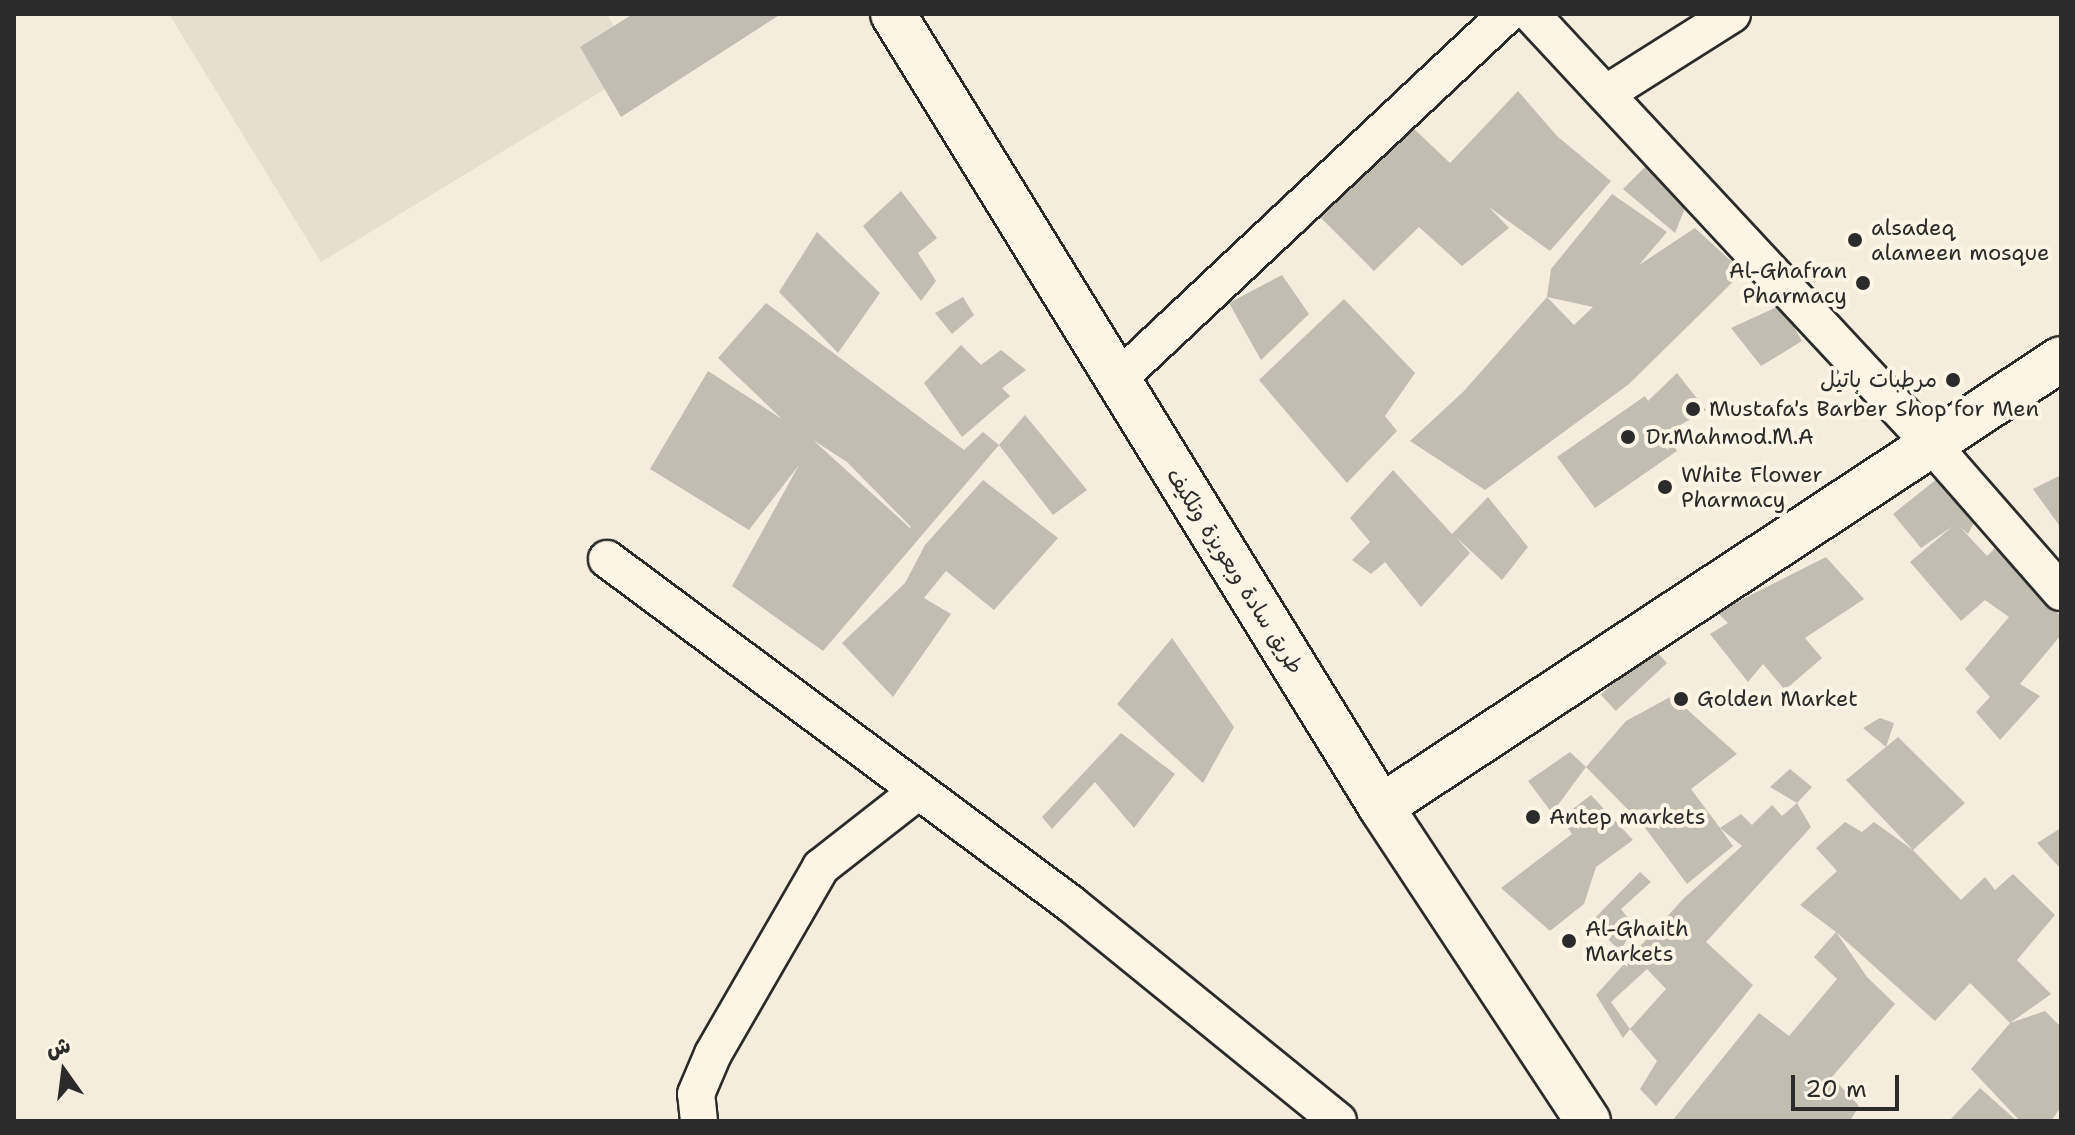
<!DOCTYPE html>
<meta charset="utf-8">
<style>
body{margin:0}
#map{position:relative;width:2075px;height:1135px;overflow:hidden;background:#f4edde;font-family:"Shantell Sans","Playpen Sans Arabic",sans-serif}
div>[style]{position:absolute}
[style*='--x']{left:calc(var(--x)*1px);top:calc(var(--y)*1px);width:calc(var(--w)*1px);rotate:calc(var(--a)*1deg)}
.built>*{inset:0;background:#e5dfd0}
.building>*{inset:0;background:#c2bdb1;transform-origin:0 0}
.roads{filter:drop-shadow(2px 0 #2b2b2b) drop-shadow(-2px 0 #2b2b2b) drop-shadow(0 2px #2b2b2b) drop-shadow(0 -2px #2b2b2b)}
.minor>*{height:36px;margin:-18px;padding:0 18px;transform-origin:18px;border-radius:18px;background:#fcf5e5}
.tertiary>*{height:44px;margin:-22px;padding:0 22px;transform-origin:22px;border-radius:22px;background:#fcf5e5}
.secondary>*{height:44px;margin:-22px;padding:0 22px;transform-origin:22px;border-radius:22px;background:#fcf5e5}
.dots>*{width:22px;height:22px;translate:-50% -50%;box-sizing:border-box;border:4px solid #fcf5e5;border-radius:50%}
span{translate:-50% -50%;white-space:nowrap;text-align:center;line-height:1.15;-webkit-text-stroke:8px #fcf5e5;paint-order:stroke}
.poi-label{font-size:22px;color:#2b2b2b}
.left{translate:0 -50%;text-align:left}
.right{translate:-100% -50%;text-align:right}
.street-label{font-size:22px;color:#2b2b2b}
.frame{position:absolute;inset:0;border:16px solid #2b2b2b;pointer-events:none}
.north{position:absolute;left:24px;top:1031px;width:80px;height:80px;-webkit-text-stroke:6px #fcf5e5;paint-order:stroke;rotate:346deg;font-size:22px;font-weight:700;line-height:32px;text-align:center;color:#2b2b2b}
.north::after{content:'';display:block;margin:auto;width:28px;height:36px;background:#2b2b2b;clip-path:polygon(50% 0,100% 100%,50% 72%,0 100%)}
.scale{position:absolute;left:1791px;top:1075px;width:108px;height:36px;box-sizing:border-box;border:4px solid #2b2b2b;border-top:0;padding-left:10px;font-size:24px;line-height:28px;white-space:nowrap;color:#2b2b2b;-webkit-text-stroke:6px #fcf5e5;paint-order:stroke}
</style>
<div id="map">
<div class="built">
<i style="clip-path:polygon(169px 14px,607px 14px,638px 69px,321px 262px)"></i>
</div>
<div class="building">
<i style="clip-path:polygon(633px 14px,781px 14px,621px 117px,580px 47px)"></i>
<i style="clip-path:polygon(1518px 91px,1557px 136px,1611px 181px,1550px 251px,1489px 207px,1509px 228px,1462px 266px,1419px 227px,1374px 271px,1321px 218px,1410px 125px,1450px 163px)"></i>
<i style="clip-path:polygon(1648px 164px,1685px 208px,1675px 233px,1623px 189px)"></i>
<i style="clip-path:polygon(901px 191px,937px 238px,918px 253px,936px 281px,921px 301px,863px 226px)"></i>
<i style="clip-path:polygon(1612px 194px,1667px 232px,1639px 265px,1695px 228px,1743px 272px,1629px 384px,1485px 490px,1410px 441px,1464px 391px,1547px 297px,1574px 325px,1593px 307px,1547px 297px,1551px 269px)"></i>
<i style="clip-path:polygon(817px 232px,880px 293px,838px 353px,779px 292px)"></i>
<i style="clip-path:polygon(1282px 275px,1309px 314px,1261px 360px,1229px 303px)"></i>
<i style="clip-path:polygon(963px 297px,974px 315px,952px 334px,935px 313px)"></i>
<i style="clip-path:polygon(1344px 299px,1415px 373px,1385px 416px,1397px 431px,1347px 483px,1259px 380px)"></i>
<i style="clip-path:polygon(evenodd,766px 303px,964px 450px,983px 432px,999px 445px,823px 651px,732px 586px,799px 465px,749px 530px,650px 469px,708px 371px,782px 419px,718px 358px,766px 303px,813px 440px,847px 462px,911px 527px,910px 528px,813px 440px)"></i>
<i style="clip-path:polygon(1781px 305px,1802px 341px,1761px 366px,1731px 328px)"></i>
<i style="clip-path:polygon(961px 345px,981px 365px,1001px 350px,1026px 370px,1002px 388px,1010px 396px,962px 437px,924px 383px)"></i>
<i style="clip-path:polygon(1677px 373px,1706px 410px,1667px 433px,1677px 451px,1595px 508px,1557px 457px,1645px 396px,1648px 401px)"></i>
<i style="clip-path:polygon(1025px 415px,1087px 490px,1053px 515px,999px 445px)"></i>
<i style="clip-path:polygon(1393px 470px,1452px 534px,1488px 497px,1528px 547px,1502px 580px,1456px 537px,1470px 553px,1421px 607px,1385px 562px,1371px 574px,1352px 560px,1370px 542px,1350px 518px)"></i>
<i style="clip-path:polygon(1943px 474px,1980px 512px,1968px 534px,1959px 526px,1987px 556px,1998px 545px,2061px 617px,2061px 635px,2020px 684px,2040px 696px,2000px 740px,1976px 712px,1990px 697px,1965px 669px,2009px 617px,1985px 600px,1961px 621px,1910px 562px,1953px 526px,1921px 548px,1893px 514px)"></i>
<i style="clip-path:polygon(2061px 475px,2061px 528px,2033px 489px)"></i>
<i style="clip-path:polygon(983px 480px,1058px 538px,994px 610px,946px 571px,924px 598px,951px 614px,893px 697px,842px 643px,905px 583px,925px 545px)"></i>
<i style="clip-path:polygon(1826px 557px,1864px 599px,1805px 638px,1822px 658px,1785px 690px,1763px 664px,1748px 682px,1710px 634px,1728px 623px,1717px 612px)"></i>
<i style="clip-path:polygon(1172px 638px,1234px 727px,1203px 783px,1117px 704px)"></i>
<i style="left:1652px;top:647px;width:22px;height:70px;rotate:47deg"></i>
<i style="clip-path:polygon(evenodd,1672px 696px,1737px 754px,1691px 789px,1720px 828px,1741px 814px,1752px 825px,1772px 805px,1782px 816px,1797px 803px,1770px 787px,1790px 769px,1812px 787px,1797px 803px,1811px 827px,1706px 942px,1753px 985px,1656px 1106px,1640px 1089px,1657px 1061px,1630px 1029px,1623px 1038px,1596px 995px,1683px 899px,1742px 846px,1720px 828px,1733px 846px,1687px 884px,1643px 825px,1586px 767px,1626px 721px,1672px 696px,1647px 969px,1666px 989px,1630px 1029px,1611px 1002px,1647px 969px)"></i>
<i style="clip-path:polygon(1880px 718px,1894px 723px,1886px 747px,1863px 728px)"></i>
<i style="clip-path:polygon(1121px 733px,1175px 774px,1134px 828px,1095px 782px,1052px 829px,1042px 817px)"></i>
<i style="clip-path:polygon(1898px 737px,1965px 803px,1913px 850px,1961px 900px,1985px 877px,1995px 890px,2013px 874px,2055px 915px,2017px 960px,2051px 994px,2010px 1023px,1970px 983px,1935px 1021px,1836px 932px,1867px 977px,1895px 1004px,1832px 1077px,1859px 1106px,1850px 1121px,1672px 1121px,1759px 1013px,1789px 1036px,1837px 979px,1814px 957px,1836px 932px,1800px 905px,1837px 871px,1816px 848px,1845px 822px,1862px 832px,1874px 822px,1913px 850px,1846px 780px)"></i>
<i style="clip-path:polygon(1570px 752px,1586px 767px,1552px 813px,1528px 781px)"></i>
<i style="clip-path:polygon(1591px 795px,1633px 840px,1596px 867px,1584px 904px,1550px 931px,1501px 888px,1572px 834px,1561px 818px)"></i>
<i style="clip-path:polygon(2061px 828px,2061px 869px,2037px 843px)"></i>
<i style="clip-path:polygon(1640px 872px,1651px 882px,1621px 909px,1635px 927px,1620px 951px,1591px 922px)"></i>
<i style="clip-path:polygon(2045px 1011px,2061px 1027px,2061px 1107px,2051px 1121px,2020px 1121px,1971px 1069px,2010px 1023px)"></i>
<i style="clip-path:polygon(1980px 1088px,2017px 1121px,1949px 1121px)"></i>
</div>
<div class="roads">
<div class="minor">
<i style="--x:1531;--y:14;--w:590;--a:47.06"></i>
<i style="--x:1933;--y:446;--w:194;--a:48.8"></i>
<i style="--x:1607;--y:93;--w:148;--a:-32.3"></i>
<i style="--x:1117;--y:380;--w:535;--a:-43.18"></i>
<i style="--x:607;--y:559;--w:578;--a:36.63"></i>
<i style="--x:1071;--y:904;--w:344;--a:39.1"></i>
<i style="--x:699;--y:1121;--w:27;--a:-96"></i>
<i style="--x:696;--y:1094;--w:43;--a:-67"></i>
<i style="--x:713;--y:1054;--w:216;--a:-60"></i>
<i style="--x:821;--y:867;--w:122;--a:-38"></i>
</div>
<div class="tertiary">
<i style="--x:1381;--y:807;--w:814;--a:-33.38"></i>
</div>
<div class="secondary">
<i style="--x:893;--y:14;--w:931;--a:58.39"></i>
<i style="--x:1381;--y:807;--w:376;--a:56.6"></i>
</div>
</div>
<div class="dots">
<i style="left:1855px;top:240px;background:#2b2b2b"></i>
<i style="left:1863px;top:283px;background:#2b2b2b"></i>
<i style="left:1953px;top:380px;background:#2b2b2b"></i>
<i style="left:1693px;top:409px;background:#2b2b2b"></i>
<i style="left:1628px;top:437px;background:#2b2b2b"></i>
<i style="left:1665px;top:487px;background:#2b2b2b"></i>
<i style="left:1681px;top:699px;background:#2b2b2b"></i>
<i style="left:1533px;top:817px;background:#2b2b2b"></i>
<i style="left:1569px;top:941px;background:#2b2b2b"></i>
</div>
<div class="poi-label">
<span class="left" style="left:1871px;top:240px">alsadeq<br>alameen mosque</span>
<span class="right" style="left:1847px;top:283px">Al-Ghafran<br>Pharmacy</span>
<span class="right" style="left:1937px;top:380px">مرطبات باتيل</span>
<span class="left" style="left:1709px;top:409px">Mustafa's Barber Shop for Men</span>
<span class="left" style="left:1646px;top:437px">Dr.Mahmod.M.A</span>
<span class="left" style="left:1681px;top:487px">White Flower<br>Pharmacy</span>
<span class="left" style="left:1697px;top:699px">Golden Market</span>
<span class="left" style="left:1549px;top:817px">Antep markets</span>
<span class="left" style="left:1585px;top:941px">Al-Ghaith<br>Markets</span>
</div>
<div class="street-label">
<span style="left:1235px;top:571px;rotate:58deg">طريق سادة وبعويزة وتلكيف</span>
</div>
<div class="frame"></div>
<div class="north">ش</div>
<div class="scale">20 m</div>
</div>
